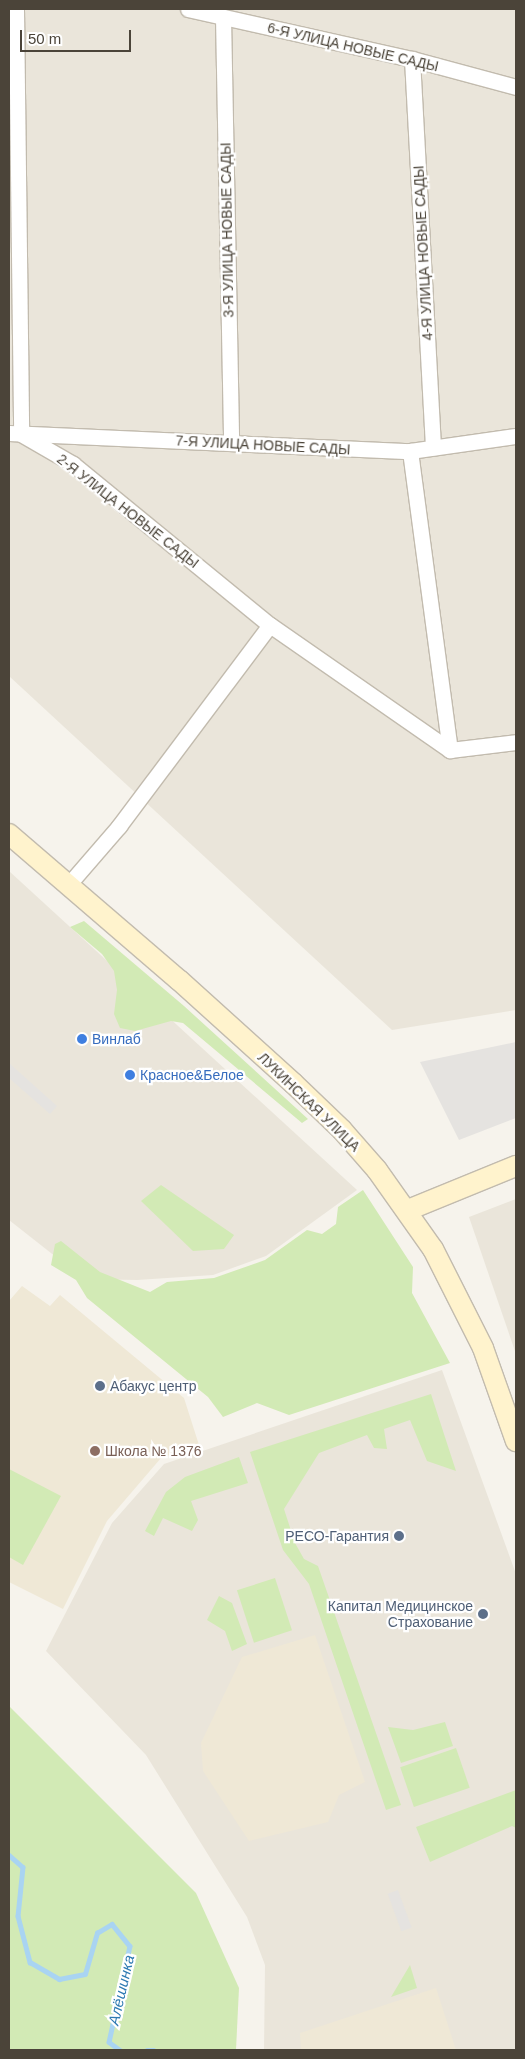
<!DOCTYPE html>
<meta charset="utf-8">
<style>
body{margin:0}
#map{position:relative;width:525px;height:2059px;overflow:hidden;background:#f6f3ec;font-family:Helvetica,sans-serif}
div>[style]{position:absolute}
[style*='--x']{left:calc(var(--x)*1px);top:calc(var(--y)*1px);width:calc(var(--w)*1px);rotate:calc(var(--a)*1deg)}
.residential>*{inset:0;background:#eae5da}
.education>*{inset:0;background:#efe8d6}
.green>*{inset:0;background:#d2eab5;transform-origin:0 0}
.parking>*{inset:0;background:#e5e3e0;transform-origin:0 0}
.stream>*{height:4.5px;margin:-2.25px;padding:0 2.25px;transform-origin:2.25px;border-radius:2.25px;background:#a9d4f2}
.roads{filter:drop-shadow(1px 0 #c2bbae) drop-shadow(-1px 0 #c2bbae) drop-shadow(0 1px #c2bbae) drop-shadow(0 -1px #c2bbae)}
.street>*{height:15px;margin:-7.5px;padding:0 7.5px;transform-origin:7.5px;border-radius:7.5px;background:#fff}
.secondary>*{height:20px;margin:-10px;padding:0 10px;transform-origin:10px;border-radius:10px;background:#fff3cd}
.dots>*{width:14px;height:14px;translate:-50% -50%;box-sizing:border-box;border:2px solid #fff;border-radius:50%}
span{translate:-50% -50%;white-space:nowrap;text-align:center;line-height:1.15;-webkit-text-stroke:4.5px #fff;paint-order:stroke}
.street-label{font-size:14px;color:#4b4439}
.shop-label{font-size:14px;color:#366cbe}
.left{translate:0 -50%;text-align:left}
.service-label{font-size:14px;color:#4e5e75}
.right{translate:-100% -50%;text-align:right}
.education-label{font-size:14px;color:#785e54}
.water-label{font-size:15px;color:#2e7ab2;font-style:italic}
.frame{position:absolute;inset:0;border:10px solid #4b4439;pointer-events:none}
.scale{position:absolute;left:20px;top:30px;width:111px;height:22px;box-sizing:border-box;border:2px solid #4b4439;border-top:0;padding-left:6px;font-size:15px;line-height:18px;white-space:nowrap;color:#4b4439;-webkit-text-stroke:4px #fff;paint-order:stroke}
</style>
<div id="map">
<div class="residential">
<i style="clip-path:polygon(9px 9px,516px 9px,516px 1010px,392px 1030px,9px 676px)"></i>
<i style="clip-path:polygon(9px 871px,357px 1190px,266px 1256px,213px 1275px,137px 1280px,84px 1279px,9px 1220px)"></i>
<i style="clip-path:polygon(516px 1199px,516px 1354px,469px 1217px)"></i>
<i style="clip-path:polygon(442px 1370px,516px 1574px,516px 2050px,264px 2050px,265px 1965px,247px 1917px,146px 1755px,46px 1651px,112px 1523px,164px 1464px)"></i>
</div>
<div class="education">
<i style="clip-path:polygon(22px 1286px,50px 1306px,60px 1295px,184px 1398px,199px 1445px,161px 1458px,107px 1521px,63px 1609px,9px 1582px,9px 1301px)"></i>
<i style="clip-path:polygon(315px 1635px,365px 1782px,339px 1795px,328px 1822px,249px 1841px,203px 1771px,201px 1743px,242px 1657px)"></i>
<i style="clip-path:polygon(436px 1988px,456px 2050px,301px 2050px,300px 2033px)"></i>
</div>
<div class="green">
<i style="clip-path:polygon(84px 921px,184px 1006px,308px 1119px,302px 1123px,183px 1023px,171px 1021px,135px 1031px,120px 1028px,114px 1014px,117px 990px,114px 971px,102px 954px,70px 927px)"></i>
<i style="clip-path:polygon(161px 1185px,234px 1235px,224px 1249px,193px 1251px,141px 1201px)"></i>
<i style="clip-path:polygon(363px 1190px,413px 1267px,412px 1293px,450px 1363px,289px 1415px,257px 1403px,223px 1417px,208px 1397px,87px 1298px,76px 1280px,51px 1265px,55px 1244px,61px 1241px,100px 1272px,150px 1292px,167px 1282px,214px 1278px,265px 1260px,307px 1230px,322px 1234px,336px 1224px,338px 1207px)"></i>
<i style="clip-path:polygon(431px 1394px,456px 1471px,427px 1461px,410px 1420px,384px 1429px,387px 1449px,374px 1448px,367px 1435px,319px 1453px,284px 1509px,295px 1543px,304px 1559px,318px 1566px,401px 1805px,386px 1810px,309px 1584px,283px 1550px,250px 1452px)"></i>
<i style="clip-path:polygon(239px 1457px,248px 1483px,191px 1501px,198px 1520px,192px 1531px,163px 1518px,154px 1536px,145px 1531px,166px 1492px,185px 1477px)"></i>
<i style="clip-path:polygon(9px 1469px,61px 1496px,23px 1565px,9px 1557px)"></i>
<i style="left:275px;top:1578px;width:55px;height:40px;rotate:72deg"></i>
<i style="clip-path:polygon(219px 1596px,232px 1603px,247px 1644px,232px 1651px,225px 1631px,207px 1620px)"></i>
<i style="clip-path:polygon(9px 1706px,196px 1893px,239px 1988px,236px 2050px,9px 2050px)"></i>
<i style="clip-path:polygon(445px 1722px,453px 1746px,401px 1763px,388px 1727px,413px 1730px)"></i>
<i style="left:456px;top:1748px;width:42px;height:59px;rotate:71deg"></i>
<i style="clip-path:polygon(516px 1790px,516px 1828px,512px 1826px,430px 1862px,416px 1827px)"></i>
<i style="clip-path:polygon(410px 1965px,417px 1988px,391px 1997px)"></i>
</div>
<div class="parking">
<i style="clip-path:polygon(516px 1042px,516px 1118px,459px 1140px,420px 1062px)"></i>
<i style="clip-path:polygon(9px 1063px,57px 1106px,50px 1114px,9px 1078px)"></i>
<i style="left:398px;top:1890px;width:40px;height:11px;rotate:70deg"></i>
</div>
<div class="stream">
<i style="--x:9;--y:1855;--w:18;--a:41"></i>
<i style="--x:23;--y:1867;--w:49;--a:95.8"></i>
<i style="--x:18;--y:1916;--w:48;--a:75.4"></i>
<i style="--x:30;--y:1962;--w:34;--a:30"></i>
<i style="--x:59;--y:1979;--w:26;--a:-11"></i>
<i style="--x:85;--y:1974;--w:43;--a:-73.7"></i>
<i style="--x:97;--y:1933;--w:17;--a:-31"></i>
<i style="--x:112;--y:1924;--w:28;--a:51"></i>
<i style="--x:130;--y:1946;--w:98;--a:102.3"></i>
<i style="--x:109;--y:2042;--w:14;--a:36"></i>
<i style="--x:147;--y:2050;--w:7;--a:0"></i>
</div>
<div class="roads">
<div class="street">
<i style="--x:16;--y:9;--w:425;--a:89.3"></i>
<i style="--x:21;--y:434;--w:60;--a:30"></i>
<i style="--x:73;--y:464;--w:254;--a:39.3"></i>
<i style="--x:270;--y:625;--w:219;--a:34.8"></i>
<i style="--x:450;--y:750;--w:66;--a:-6.9"></i>
<i style="--x:188;--y:9;--w:230;--a:12.6"></i>
<i style="--x:412;--y:59;--w:108;--a:15.1"></i>
<i style="--x:223;--y:17;--w:426;--a:88.9"></i>
<i style="--x:412;--y:59;--w:389;--a:86.9"></i>
<i style="--x:9;--y:433;--w:401;--a:2.6"></i>
<i style="--x:410;--y:451;--w:107;--a:-8.1"></i>
<i style="--x:410;--y:451;--w:302;--a:82.4"></i>
<i style="--x:69;--y:884;--w:77;--a:-49.2"></i>
<i style="--x:119;--y:826;--w:251;--a:-53.1"></i>
</div>
<div class="secondary">
<i style="--x:9;--y:834;--w:224;--a:40.7"></i>
<i style="--x:179;--y:980;--w:154;--a:42.1"></i>
<i style="--x:293;--y:1083;--w:68;--a:43.8"></i>
<i style="--x:342;--y:1130;--w:53;--a:48.8"></i>
<i style="--x:377;--y:1170;--w:97;--a:54.7"></i>
<i style="--x:433;--y:1249;--w:111;--a:63.2"></i>
<i style="--x:483;--y:1348;--w:99;--a:70.5"></i>
<i style="--x:408;--y:1210;--w:117;--a:-22.2"></i>
</div>
</div>
<div class="dots">
<i style="left:82px;top:1039px;background:#3f7fe0"></i>
<i style="left:130px;top:1075px;background:#3f7fe0"></i>
<i style="left:100px;top:1386px;background:#5c6f8a"></i>
<i style="left:95px;top:1451px;background:#8d6e63"></i>
<i style="left:399px;top:1536px;background:#5c6f8a"></i>
<i style="left:483px;top:1614px;background:#5c6f8a"></i>
</div>
<div class="street-label">
<span style="left:353px;top:47px;rotate:13deg">6-Я УЛИЦА НОВЫЕ САДЫ</span>
<span style="left:227px;top:230px;rotate:-91deg">3-Я УЛИЦА НОВЫЕ САДЫ</span>
<span style="left:423px;top:253px;rotate:-93deg">4-Я УЛИЦА НОВЫЕ САДЫ</span>
<span style="left:263px;top:445px;rotate:3deg">7-Я УЛИЦА НОВЫЕ САДЫ</span>
<span style="left:128px;top:511px;rotate:38deg">2-Я УЛИЦА НОВЫЕ САДЫ</span>
<span style="left:309px;top:1102px;rotate:44deg">ЛУКИНСКАЯ УЛИЦА</span>
</div>
<div class="shop-label">
<span class="left" style="left:92px;top:1039px">Винлаб</span>
<span class="left" style="left:140px;top:1075px">Красное&amp;Белое</span>
</div>
<div class="service-label">
<span class="left" style="left:110px;top:1386px">Абакус центр</span>
<span class="right" style="left:389px;top:1536px">РЕСО-Гарантия</span>
<span class="right" style="left:473px;top:1614px">Капитал Медицинское<br>Страхование</span>
</div>
<div class="education-label">
<span class="left" style="left:105px;top:1451px">Школа № 1376</span>
</div>
<div class="water-label">
<span style="left:121px;top:1990px;rotate:-77deg">Алёшинка</span>
</div>
<div class="frame"></div>
<div class="scale">50 m</div>
</div>
